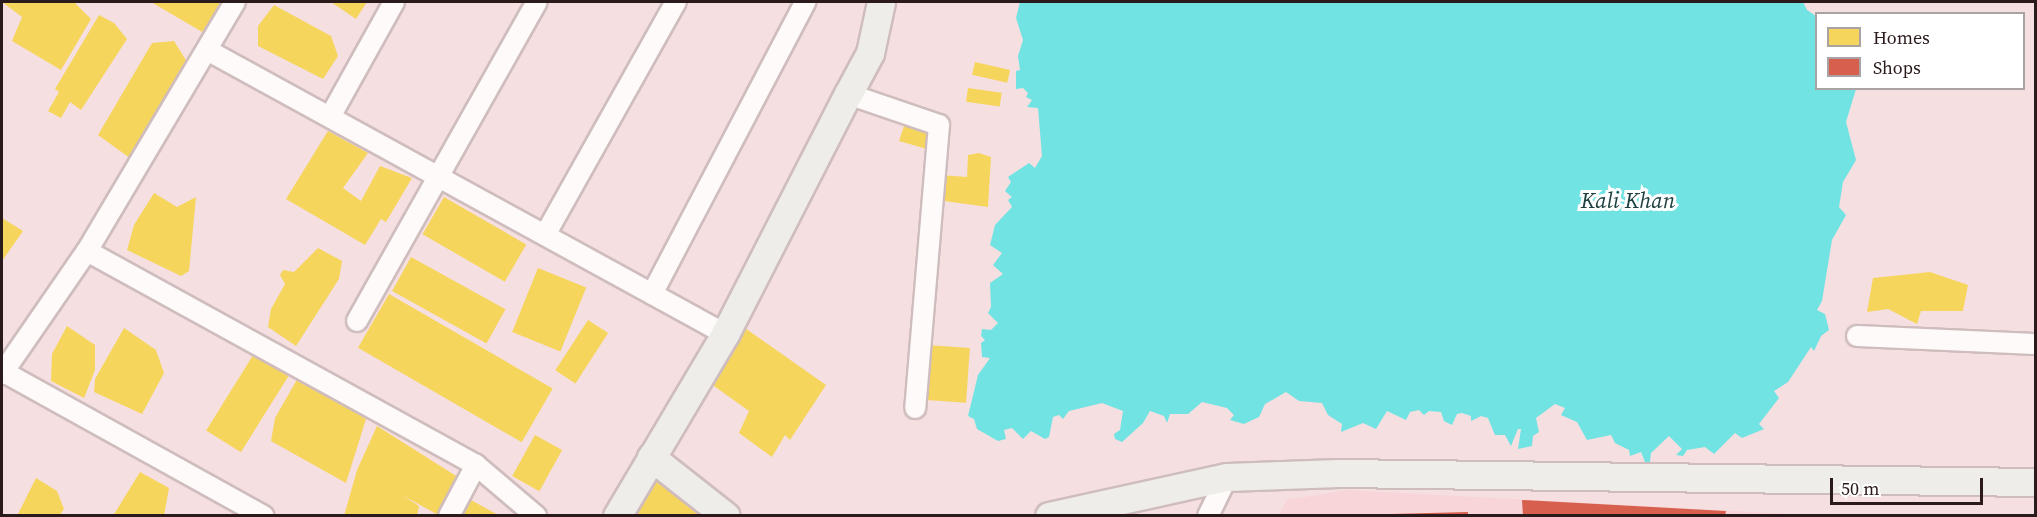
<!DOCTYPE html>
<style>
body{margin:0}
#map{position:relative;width:2037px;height:517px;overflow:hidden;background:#f5dfe1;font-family:"Source Serif 4",serif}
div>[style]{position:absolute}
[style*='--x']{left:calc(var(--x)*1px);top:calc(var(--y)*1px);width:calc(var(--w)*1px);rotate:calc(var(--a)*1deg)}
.built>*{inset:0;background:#f8d5d8}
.water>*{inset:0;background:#71e3e2}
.homes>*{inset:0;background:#f6d55c;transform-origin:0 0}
.shops>*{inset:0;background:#d6604d}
.roads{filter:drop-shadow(2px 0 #cfbdbe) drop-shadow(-2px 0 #cfbdbe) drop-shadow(0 2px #cfbdbe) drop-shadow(0 -2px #cfbdbe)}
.street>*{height:20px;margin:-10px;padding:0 10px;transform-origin:10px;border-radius:10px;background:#fefafa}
.secondary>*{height:27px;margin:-13.5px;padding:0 13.5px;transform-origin:13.5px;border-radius:13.5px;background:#eeedea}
span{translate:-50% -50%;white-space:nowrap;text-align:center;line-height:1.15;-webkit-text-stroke:6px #fff;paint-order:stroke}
.water-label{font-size:22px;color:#204141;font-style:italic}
.frame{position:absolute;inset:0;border:3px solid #2b1a1b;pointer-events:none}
.legend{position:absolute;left:1815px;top:12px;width:210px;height:78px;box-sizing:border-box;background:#fff;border:2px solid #aaa3a4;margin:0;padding:8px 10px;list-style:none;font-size:18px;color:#2b1a1b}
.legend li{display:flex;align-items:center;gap:12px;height:30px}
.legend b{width:30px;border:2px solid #aaa3a4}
.scale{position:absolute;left:1830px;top:478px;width:153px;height:27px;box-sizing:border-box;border:3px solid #2b1a1b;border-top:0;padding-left:8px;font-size:18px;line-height:21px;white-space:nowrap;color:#2b1a1b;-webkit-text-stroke:4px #fff;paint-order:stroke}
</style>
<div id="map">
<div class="built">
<i style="clip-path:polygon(1347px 490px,1790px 514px,1791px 515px,1278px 516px,1287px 500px)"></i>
</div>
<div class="water">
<i style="clip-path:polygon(1020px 2px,1803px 2px,1807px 10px,1816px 16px,1816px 88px,1856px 89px,1846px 122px,1856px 160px,1843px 182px,1839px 207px,1846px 215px,1832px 240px,1822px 301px,1817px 310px,1825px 314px,1829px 330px,1821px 336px,1814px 351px,1811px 347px,1788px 382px,1774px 391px,1779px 398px,1759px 424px,1764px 429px,1742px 438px,1735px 433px,1714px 454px,1705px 447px,1687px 450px,1683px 456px,1676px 455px,1682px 449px,1669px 436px,1651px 453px,1650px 462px,1645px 462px,1641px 452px,1630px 456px,1629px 450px,1615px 443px,1611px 435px,1587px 440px,1577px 422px,1561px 415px,1565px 408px,1555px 404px,1536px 418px,1539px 432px,1533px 436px,1532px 446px,1518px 449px,1521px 429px,1518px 429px,1511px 446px,1505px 435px,1495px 435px,1488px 418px,1481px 416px,1471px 421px,1471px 416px,1462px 413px,1457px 414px,1452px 425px,1444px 421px,1441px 412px,1429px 411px,1424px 415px,1419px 410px,1410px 412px,1406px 420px,1387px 411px,1376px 429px,1363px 423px,1341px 432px,1342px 424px,1328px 415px,1322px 403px,1299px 401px,1286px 392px,1265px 404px,1259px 417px,1244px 424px,1230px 420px,1234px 415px,1227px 408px,1202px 402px,1188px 414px,1170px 414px,1167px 423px,1164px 416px,1150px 411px,1143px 423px,1122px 442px,1115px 439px,1114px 434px,1120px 430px,1123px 411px,1102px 403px,1069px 411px,1063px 419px,1059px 415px,1053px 417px,1049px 437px,1045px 439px,1031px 431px,1023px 439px,1012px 428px,1004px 430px,1006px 439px,998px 441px,977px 429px,974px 419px,968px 416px,978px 375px,990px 358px,982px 357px,981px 343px,985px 340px,981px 336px,982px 329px,991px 330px,998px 323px,988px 313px,991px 307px,990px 283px,1003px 274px,993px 265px,1002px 253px,990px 245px,995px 225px,1012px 207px,1008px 200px,1012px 197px,1005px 191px,1011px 182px,1008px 177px,1029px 163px,1035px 168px,1042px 156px,1038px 108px,1027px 107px,1032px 100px,1026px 97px,1028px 93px,1023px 88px,1016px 89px,1016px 71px,1020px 70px,1018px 56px,1023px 40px,1016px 18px)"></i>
</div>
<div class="homes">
<i style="clip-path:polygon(2px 2px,74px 2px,91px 19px,61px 70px,12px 41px,22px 17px)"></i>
<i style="clip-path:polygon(151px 2px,223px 2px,204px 33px)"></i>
<i style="clip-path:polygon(331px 2px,367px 2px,356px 19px)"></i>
<i style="clip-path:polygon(274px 5px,331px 36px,338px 56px,323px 79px,258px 46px,258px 26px)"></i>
<i style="clip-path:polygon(99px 15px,114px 23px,127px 39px,81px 110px,70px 102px,61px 118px,48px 111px,59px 92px,55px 89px)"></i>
<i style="clip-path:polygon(174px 41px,189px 65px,134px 161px,98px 135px,152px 43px)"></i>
<i style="left:975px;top:62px;width:36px;height:13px;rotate:13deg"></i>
<i style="left:968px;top:88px;width:34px;height:14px;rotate:8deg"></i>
<i style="clip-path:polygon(904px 126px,918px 126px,930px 134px,927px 149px,899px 141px)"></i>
<i style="clip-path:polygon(328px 131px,368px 153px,343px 188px,361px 201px,380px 166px,412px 178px,386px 222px,381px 219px,365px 245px,286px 199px)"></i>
<i style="clip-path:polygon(979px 153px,991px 157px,988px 207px,937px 200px,940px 175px,967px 177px,968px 155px)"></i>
<i style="clip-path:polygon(154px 193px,177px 207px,196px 197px,189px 271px,181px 276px,127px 250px,134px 225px)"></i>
<i style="left:444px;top:197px;width:95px;height:43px;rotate:30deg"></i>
<i style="clip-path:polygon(2px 218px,23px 231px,2px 261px)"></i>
<i style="clip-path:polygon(318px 248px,342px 261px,339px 279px,296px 346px,268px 327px,271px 309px,285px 284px,280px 275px,283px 270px,294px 272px)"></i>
<i style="left:411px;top:257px;width:108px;height:39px;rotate:29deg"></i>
<i style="left:538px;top:268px;width:52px;height:69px;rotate:22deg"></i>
<i style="clip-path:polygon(1930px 272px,1968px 285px,1963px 311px,1921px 311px,1917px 324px,1888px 309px,1867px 312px,1873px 278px)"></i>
<i style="left:389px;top:294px;width:189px;height:62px;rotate:30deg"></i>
<i style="left:588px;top:320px;width:24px;height:60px;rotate:33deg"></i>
<i style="clip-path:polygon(67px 326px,95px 345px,95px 370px,84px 398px,51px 381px,52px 354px)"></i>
<i style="clip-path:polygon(742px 326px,826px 385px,790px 440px,785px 435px,772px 457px,739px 433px,749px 411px,707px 381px)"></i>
<i style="clip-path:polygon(124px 328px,156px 350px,164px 373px,142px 414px,94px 392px,95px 379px)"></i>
<i style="left:927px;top:345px;width:43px;height:55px;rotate:4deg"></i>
<i style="left:257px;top:349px;width:41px;height:96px;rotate:32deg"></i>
<i style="clip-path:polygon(299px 376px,366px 419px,346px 483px,271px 441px,275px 418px)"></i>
<i style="clip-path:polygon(377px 426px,461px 479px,440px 516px,402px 495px,419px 506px,417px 516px,344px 516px,357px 470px)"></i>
<i style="left:535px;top:435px;width:31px;height:47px;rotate:29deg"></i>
<i style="clip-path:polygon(140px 472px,169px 488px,164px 516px,113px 516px)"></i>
<i style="clip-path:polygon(650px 472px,698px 499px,697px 516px,624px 516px)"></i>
<i style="clip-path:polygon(36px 478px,57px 491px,64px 509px,59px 516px,17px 516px)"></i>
<i style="clip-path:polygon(471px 500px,500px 516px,463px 516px)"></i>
</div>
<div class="shops">
<i style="clip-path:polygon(1522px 500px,1726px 511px,1725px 516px,1523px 516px)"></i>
<i style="clip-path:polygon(1468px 512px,1468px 516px,1391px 516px,1391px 514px)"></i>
</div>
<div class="roads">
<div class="street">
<i style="--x:207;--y:50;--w:591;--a:28.73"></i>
<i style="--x:848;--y:94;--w:96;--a:18.8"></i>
<i style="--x:939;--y:125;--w:284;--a:94.8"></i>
<i style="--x:330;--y:117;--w:132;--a:-60.9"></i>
<i style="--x:545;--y:235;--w:267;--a:-60.7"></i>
<i style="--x:87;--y:251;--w:444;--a:28.8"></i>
<i style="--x:476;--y:465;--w:79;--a:40.4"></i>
<i style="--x:652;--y:294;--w:330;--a:-62.3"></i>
<i style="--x:357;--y:321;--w:366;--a:-60.6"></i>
<i style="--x:1857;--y:336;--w:179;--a:2.6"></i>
<i style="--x:2;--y:371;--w:299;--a:29"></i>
<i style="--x:2;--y:374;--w:150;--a:-55.4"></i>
<i style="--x:87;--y:251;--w:290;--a:-59.3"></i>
<i style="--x:449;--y:516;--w:58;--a:-62.1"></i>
<i style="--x:1208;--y:516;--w:43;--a:-64"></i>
</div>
<div class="secondary">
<i style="--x:651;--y:457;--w:95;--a:38.2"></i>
<i style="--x:617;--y:516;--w:212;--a:-59.3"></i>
<i style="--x:725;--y:334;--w:270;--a:-62.9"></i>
<i style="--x:848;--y:94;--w:47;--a:-61.8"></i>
<i style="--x:870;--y:53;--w:52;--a:-77.8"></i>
<i style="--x:1049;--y:516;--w:182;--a:-12.4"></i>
<i style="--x:1227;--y:477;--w:111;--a:-2.1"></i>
<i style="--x:1338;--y:473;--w:698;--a:0.74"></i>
</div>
</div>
<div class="water-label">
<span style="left:1628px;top:201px">Kali Khan</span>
</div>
<div class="frame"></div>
<ul class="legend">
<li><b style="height:16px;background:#f6d55c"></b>Homes</li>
<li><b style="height:16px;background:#d6604d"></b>Shops</li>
</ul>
<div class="scale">50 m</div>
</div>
